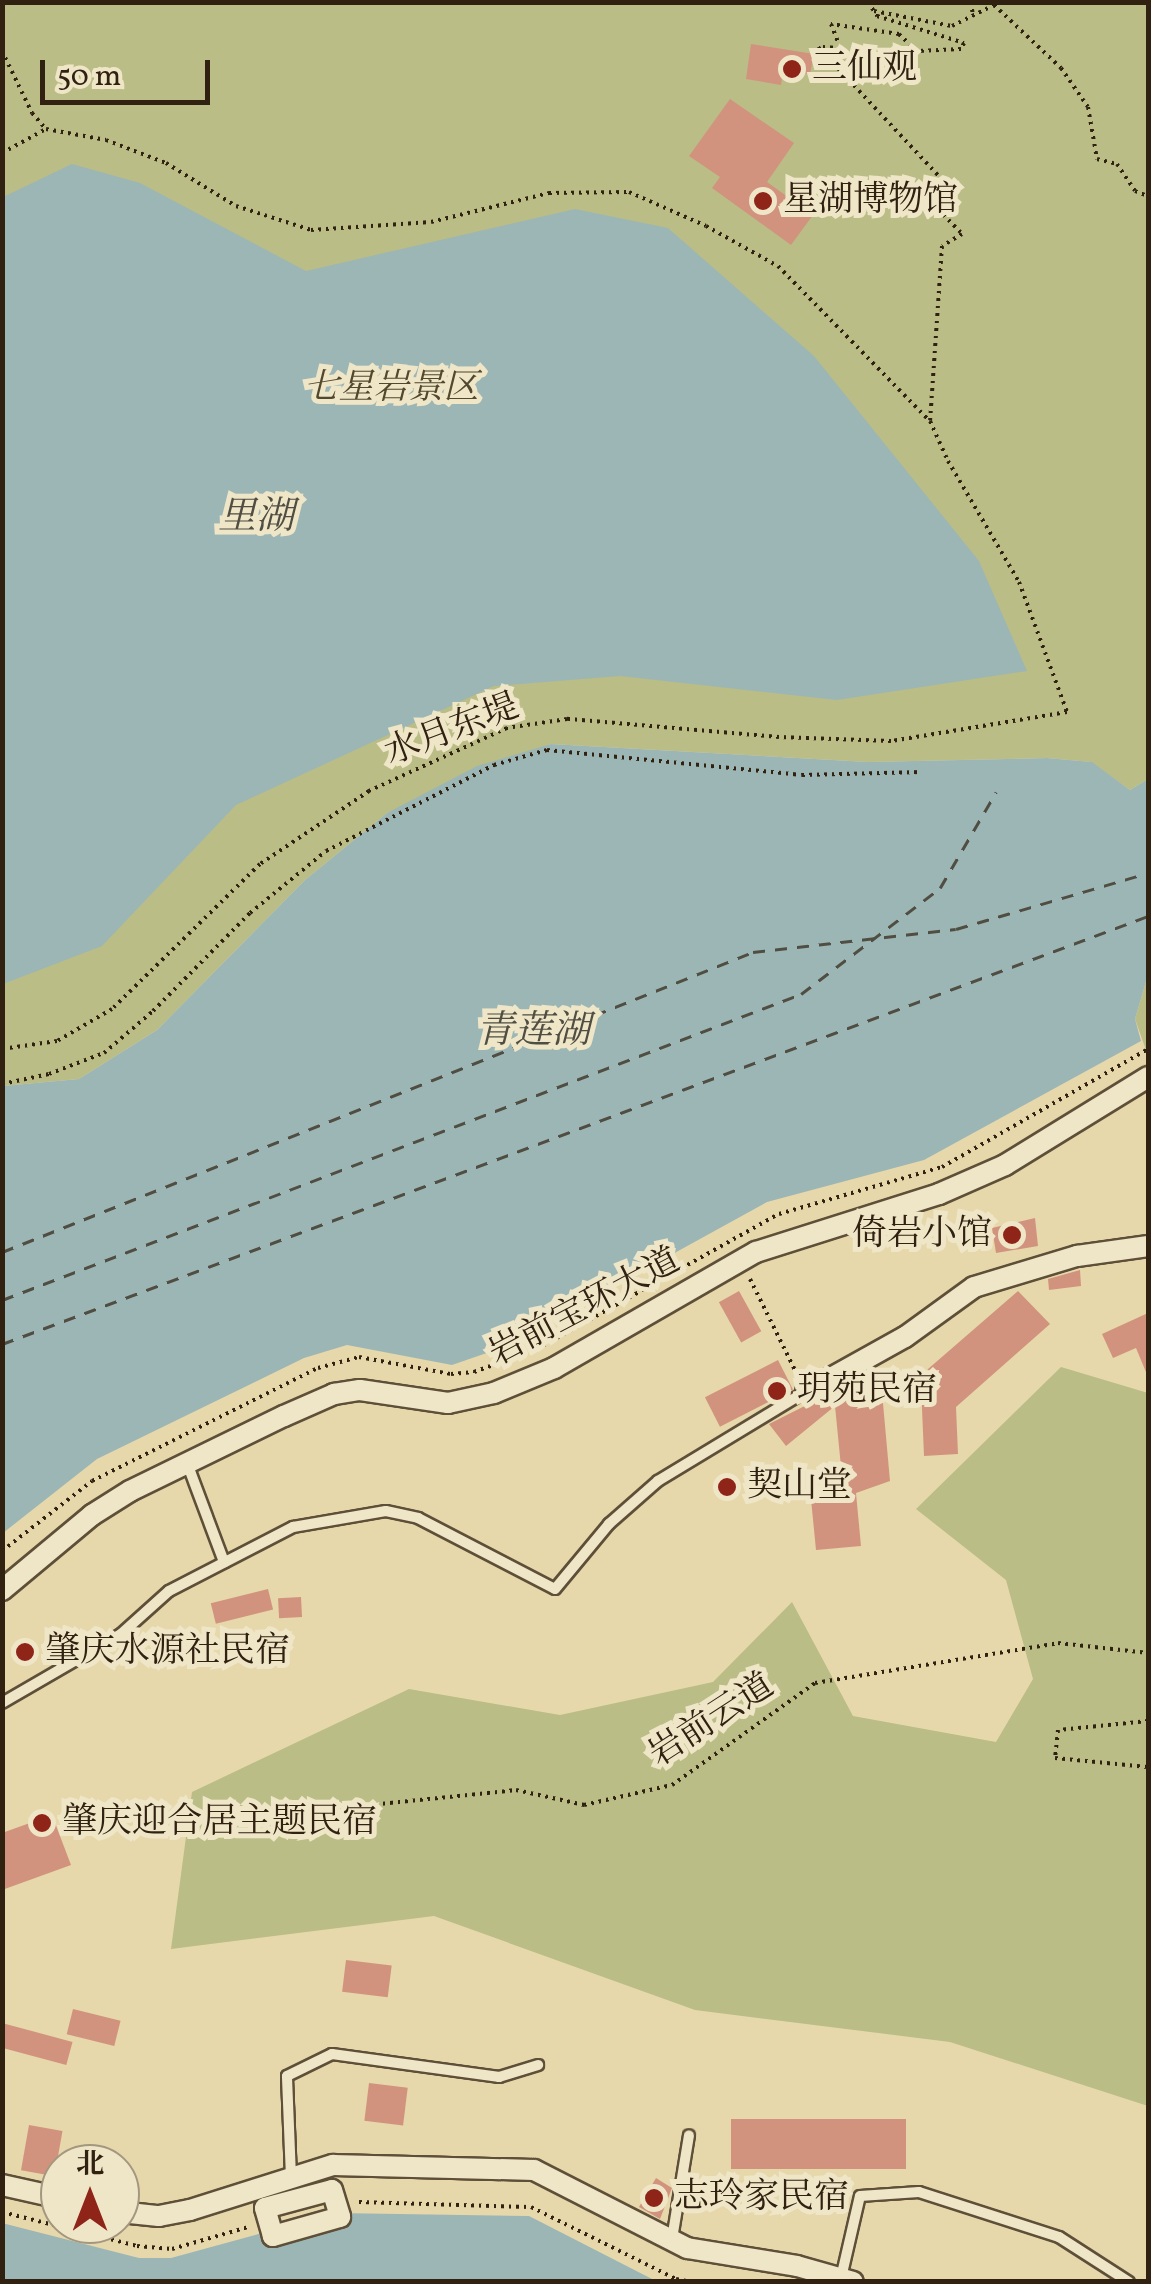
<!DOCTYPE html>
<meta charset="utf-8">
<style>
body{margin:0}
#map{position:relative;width:1151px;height:2284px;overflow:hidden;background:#e6d8ab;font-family:Vollkorn,"Noto Serif SC",serif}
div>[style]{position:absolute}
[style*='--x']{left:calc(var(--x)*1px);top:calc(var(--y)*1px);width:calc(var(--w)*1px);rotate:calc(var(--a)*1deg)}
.green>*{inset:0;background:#babd85}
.water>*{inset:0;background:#9cb6b5}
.ferry>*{height:2.5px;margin-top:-1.25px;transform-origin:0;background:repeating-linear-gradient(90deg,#504e42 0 12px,transparent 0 22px)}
.building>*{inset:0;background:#d2937e;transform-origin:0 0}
.path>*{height:4px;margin-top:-2px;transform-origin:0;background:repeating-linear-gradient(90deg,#302111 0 2.5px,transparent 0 7.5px)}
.roads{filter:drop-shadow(2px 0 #5e4f38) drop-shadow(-2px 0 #5e4f38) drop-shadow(0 2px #5e4f38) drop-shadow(0 -2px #5e4f38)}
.lane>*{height:10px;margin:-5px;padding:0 5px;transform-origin:5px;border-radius:5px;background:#efe6c8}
.street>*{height:20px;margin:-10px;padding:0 10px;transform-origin:10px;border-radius:10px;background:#efe6c8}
.dots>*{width:28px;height:28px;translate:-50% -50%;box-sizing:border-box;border:5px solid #efe6c8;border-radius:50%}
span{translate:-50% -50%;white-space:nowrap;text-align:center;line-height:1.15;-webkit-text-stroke:10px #efe6c8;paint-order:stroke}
.poi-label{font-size:35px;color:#302111}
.left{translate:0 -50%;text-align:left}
.right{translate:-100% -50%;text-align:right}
.park-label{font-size:35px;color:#52482e;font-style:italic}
.street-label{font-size:35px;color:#302111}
.water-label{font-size:38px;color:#504e42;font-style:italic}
.frame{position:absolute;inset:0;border:5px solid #302111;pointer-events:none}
.north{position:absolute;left:40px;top:2144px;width:100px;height:100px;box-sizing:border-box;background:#efe6c8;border:2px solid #a3977f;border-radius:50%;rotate:0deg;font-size:28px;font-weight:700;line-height:40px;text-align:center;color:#302111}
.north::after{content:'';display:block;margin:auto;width:35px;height:45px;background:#8f2418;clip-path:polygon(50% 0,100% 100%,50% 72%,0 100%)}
.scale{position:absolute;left:40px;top:60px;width:170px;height:45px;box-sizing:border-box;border:5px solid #302111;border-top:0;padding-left:12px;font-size:30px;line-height:35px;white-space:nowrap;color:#302111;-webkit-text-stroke:8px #efe6c8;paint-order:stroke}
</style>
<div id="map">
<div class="green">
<i style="clip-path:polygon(3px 3px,1148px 3px,1148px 779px,1130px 790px,1091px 762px,1047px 758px,868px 762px,551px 744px,387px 813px,305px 880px,157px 1030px,79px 1079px,3px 1086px)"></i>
<i style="clip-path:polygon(1148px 975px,1148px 1049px,1146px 1050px,1135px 1019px)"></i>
<i style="clip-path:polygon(1061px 1367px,1148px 1393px,1148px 2106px,950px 2042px,695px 2010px,434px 1916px,171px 1949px,192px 1792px,409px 1689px,560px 1715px,713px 1682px,792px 1602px,853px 1716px,996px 1742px,1033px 1679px,1006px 1580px,916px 1509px)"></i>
</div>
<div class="water">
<i style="clip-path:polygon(72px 164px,140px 183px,306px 271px,575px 209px,668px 228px,814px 356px,979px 561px,1027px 671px,837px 700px,620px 676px,494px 686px,236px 805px,102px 946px,3px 984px,3px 197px)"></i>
<i style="clip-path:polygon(551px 744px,868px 762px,1047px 758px,1092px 762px,1130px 790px,1148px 779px,1148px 975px,1135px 1019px,1141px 1041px,924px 1160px,767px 1202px,504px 1347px,452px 1365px,347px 1345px,304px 1358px,97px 1459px,3px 1533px,3px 1086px,79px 1079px,157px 1030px,305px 880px,387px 813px,477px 766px)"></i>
<i style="clip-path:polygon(336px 2213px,529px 2216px,656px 2281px,3px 2281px,2px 2223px,139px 2258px,171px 2258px)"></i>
</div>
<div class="ferry">
<i style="--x:2;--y:1252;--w:809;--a:-21.78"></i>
<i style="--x:753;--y:952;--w:204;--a:-6.5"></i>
<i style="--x:956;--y:929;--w:200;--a:-16.3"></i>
<i style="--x:2;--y:1300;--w:856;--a:-20.96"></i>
<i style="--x:801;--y:994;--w:175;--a:-37.3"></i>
<i style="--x:940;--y:888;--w:111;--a:-59.7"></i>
<i style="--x:2;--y:1344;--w:1223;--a:-20.48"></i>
</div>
<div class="building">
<i style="clip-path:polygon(751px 44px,814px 54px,810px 74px,783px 70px,781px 85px,746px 79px)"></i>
<i style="clip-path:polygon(730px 99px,794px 143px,767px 182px,813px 215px,791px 245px,712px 188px,720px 177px,689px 156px)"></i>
<i style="clip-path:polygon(1035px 1218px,1038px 1246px,996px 1253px,992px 1228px)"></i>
<i style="clip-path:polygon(1080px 1270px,1081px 1286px,1049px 1290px,1048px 1279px)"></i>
<i style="left:739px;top:1291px;width:46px;height:23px;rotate:61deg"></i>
<i style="clip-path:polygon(1018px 1291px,1050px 1324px,956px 1407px,958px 1454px,924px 1456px,921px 1385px,928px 1369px)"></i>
<i style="clip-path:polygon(1148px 1313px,1148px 1377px,1136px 1348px,1113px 1358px,1102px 1334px)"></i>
<i style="left:778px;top:1360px;width:33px;height:82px;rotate:63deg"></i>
<i style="clip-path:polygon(860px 1378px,864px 1383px,881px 1381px,890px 1481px,856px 1493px,861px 1546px,816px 1550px,810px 1489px,849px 1485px,842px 1477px,835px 1406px,786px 1446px,769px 1424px)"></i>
<i style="left:268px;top:1589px;width:21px;height:59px;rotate:76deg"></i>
<i style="left:301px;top:1597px;width:20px;height:23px;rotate:87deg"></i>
<i style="clip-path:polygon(52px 1815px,71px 1865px,2px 1890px,2px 1833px)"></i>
<i style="left:346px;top:1960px;width:46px;height:32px;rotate:7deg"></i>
<i style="left:73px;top:2009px;width:49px;height:26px;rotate:14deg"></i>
<i style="left:2px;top:2023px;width:73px;height:24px;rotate:15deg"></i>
<i style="left:369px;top:2083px;width:39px;height:38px;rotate:7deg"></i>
<i style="left:906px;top:2119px;width:50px;height:175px;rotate:90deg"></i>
<i style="left:29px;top:2125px;width:34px;height:46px;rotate:10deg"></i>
<i style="clip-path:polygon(656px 2178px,672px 2188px,660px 2219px,639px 2207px)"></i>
</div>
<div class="path">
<i style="--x:868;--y:2;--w:17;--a:57"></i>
<i style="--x:877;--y:16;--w:91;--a:17.2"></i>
<i style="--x:964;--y:43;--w:7;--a:117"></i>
<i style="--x:961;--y:49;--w:44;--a:177.4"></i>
<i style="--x:917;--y:51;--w:25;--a:-137"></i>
<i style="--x:899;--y:34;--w:69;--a:-171.6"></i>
<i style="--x:831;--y:24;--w:26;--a:69"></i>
<i style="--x:840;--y:48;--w:22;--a:-177"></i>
<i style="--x:818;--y:47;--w:193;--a:46.9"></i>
<i style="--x:950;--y:188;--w:24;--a:120"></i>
<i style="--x:938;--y:209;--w:35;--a:46"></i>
<i style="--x:962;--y:234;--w:23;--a:149"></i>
<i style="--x:942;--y:246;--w:175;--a:93.9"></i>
<i style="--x:971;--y:2;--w:14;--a:82"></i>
<i style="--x:874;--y:11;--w:79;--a:10.9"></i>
<i style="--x:952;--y:26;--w:47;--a:-26.6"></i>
<i style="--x:994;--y:5;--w:92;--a:43.2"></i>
<i style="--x:1061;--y:68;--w:47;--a:55.3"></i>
<i style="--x:1088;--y:107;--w:53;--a:80.2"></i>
<i style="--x:1097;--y:159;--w:21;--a:14"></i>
<i style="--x:1117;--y:164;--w:32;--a:56"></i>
<i style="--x:1135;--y:191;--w:14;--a:21"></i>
<i style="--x:2;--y:51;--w:69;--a:64.2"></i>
<i style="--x:32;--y:113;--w:21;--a:49"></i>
<i style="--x:2;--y:153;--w:50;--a:-28.6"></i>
<i style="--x:46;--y:129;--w:61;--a:10.4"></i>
<i style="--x:106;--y:140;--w:64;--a:21"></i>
<i style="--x:166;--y:163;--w:82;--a:31.6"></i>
<i style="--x:236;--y:206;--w:79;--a:17.7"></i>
<i style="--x:311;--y:230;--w:120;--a:-3.8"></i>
<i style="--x:431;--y:222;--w:122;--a:-13.8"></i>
<i style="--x:549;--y:193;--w:80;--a:-0.7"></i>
<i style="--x:629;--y:192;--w:84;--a:23.8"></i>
<i style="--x:706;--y:226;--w:82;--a:29.1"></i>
<i style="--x:778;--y:266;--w:217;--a:45.6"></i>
<i style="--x:930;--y:421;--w:44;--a:65.8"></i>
<i style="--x:948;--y:461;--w:140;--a:59.6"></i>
<i style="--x:1019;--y:582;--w:139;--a:69.7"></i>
<i style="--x:1067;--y:712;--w:178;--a:170.6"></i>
<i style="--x:891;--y:741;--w:112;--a:-178"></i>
<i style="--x:779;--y:737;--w:213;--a:-175.1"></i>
<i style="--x:567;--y:719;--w:61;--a:171.5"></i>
<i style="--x:507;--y:728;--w:152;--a:155.5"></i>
<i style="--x:369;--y:791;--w:131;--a:146.2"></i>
<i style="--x:260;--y:864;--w:207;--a:135.6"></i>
<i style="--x:112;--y:1009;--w:64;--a:149.8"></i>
<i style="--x:57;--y:1041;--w:56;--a:171.7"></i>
<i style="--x:2;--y:1084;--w:48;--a:-12"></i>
<i style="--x:49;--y:1074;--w:59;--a:-20.9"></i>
<i style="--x:104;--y:1053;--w:65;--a:-40.6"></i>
<i style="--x:153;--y:1011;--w:138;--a:-45.3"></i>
<i style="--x:250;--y:913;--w:98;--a:-39.2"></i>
<i style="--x:326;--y:851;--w:189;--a:-27.1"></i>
<i style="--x:494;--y:765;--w:55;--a:-15.8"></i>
<i style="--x:547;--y:750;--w:256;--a:5.6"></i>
<i style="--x:802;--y:775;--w:120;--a:-1.4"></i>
<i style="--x:750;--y:1279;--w:106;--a:63.7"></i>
<i style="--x:2;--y:1551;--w:114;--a:-37.9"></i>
<i style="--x:92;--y:1481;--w:253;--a:-26.6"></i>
<i style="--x:318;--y:1368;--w:42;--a:-15"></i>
<i style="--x:359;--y:1357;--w:94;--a:10.5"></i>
<i style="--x:451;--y:1374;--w:23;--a:-5"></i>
<i style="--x:474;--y:1372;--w:67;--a:-20.1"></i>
<i style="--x:537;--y:1349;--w:277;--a:-29.2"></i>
<i style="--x:779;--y:1214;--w:170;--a:-16.1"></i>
<i style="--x:942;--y:1167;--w:237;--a:-29.8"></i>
<i style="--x:1148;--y:1721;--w:90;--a:174.3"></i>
<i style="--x:1058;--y:1730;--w:28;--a:96"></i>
<i style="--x:1055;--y:1758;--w:93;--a:5.5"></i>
<i style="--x:241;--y:1818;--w:276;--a:-5.8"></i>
<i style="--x:516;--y:1790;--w:70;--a:12.4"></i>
<i style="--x:584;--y:1805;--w:90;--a:-12.8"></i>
<i style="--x:672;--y:1785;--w:176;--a:-35.5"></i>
<i style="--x:815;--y:1683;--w:246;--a:-9.3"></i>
<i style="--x:1058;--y:1643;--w:91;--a:6.3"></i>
<i style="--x:359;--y:2202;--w:172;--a:1.7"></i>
<i style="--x:531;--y:2207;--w:162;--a:26.4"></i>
<i style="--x:676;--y:2279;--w:16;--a:11"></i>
<i style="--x:2;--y:2212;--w:139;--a:14.1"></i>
<i style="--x:137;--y:2246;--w:35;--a:5"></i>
<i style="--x:172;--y:2249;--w:79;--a:-16.1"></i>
</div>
<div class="roads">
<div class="lane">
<i style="--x:187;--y:1463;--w:106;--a:69.5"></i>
<i style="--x:2;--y:1703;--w:138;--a:-30.1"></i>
<i style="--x:121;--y:1634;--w:64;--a:-41.9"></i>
<i style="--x:169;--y:1591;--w:140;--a:-27.3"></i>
<i style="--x:293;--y:1527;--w:94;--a:-9.8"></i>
<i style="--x:386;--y:1511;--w:33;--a:12"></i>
<i style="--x:418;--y:1518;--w:154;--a:27.4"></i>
<i style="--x:555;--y:1589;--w:85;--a:-50.3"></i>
<i style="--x:609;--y:1524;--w:65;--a:-41.3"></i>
<i style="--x:658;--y:1481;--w:172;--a:-31.2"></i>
<i style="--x:291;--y:2177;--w:101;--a:-92.3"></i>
<i style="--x:287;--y:2076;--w:50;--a:-26.1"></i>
<i style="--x:332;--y:2054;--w:169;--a:7.8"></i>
<i style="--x:499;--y:2077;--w:41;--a:-17.1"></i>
<i style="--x:672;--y:2239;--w:105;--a:-80.7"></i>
<i style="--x:841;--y:2278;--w:84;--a:-77"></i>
<i style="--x:860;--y:2196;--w:59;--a:-3.9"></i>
<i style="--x:919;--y:2192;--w:147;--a:17.8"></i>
<i style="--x:1059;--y:2237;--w:83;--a:32.7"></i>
</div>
<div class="street">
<i style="--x:806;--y:1392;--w:113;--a:-29.1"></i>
<i style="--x:905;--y:1337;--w:85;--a:-35.9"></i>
<i style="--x:974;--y:1287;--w:108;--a:-16.8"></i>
<i style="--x:1077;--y:1256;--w:72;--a:-8"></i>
<i style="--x:2;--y:1590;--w:117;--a:-39.8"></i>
<i style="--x:92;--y:1515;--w:45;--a:-32.3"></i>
<i style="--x:130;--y:1491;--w:171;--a:-26"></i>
<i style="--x:284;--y:1416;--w:55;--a:-23.7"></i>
<i style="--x:334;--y:1394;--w:26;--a:-9"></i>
<i style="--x:360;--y:1390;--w:89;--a:8.4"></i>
<i style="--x:448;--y:1403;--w:47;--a:-12.3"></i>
<i style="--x:494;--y:1393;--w:65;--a:-22.6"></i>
<i style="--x:554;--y:1368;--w:233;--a:-29.9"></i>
<i style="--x:756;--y:1252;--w:192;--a:-17.6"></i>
<i style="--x:939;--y:1194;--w:72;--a:-23.7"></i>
<i style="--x:1005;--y:1165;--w:168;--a:-31.6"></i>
<i style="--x:2;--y:2185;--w:59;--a:12.6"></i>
<i style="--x:332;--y:2190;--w:28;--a:73"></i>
<i style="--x:340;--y:2217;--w:70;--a:164.2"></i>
<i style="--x:273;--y:2236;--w:29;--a:-106"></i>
<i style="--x:265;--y:2208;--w:69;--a:-15"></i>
<i style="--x:120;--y:2212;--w:39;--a:6"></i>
<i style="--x:159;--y:2216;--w:32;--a:-11"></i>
<i style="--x:190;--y:2210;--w:150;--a:-17.5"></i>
<i style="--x:333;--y:2165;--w:201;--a:1.4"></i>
<i style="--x:534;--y:2170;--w:172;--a:27"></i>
<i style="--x:687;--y:2248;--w:111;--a:9.3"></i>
<i style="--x:797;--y:2266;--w:58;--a:15.9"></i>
</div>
</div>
<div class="dots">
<i style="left:792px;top:69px;background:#8f2418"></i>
<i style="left:763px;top:201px;background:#8f2418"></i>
<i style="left:1012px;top:1235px;background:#8f2418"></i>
<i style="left:777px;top:1391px;background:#8f2418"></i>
<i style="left:727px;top:1487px;background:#8f2418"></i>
<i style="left:25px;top:1652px;background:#8f2418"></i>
<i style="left:42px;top:1823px;background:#8f2418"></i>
<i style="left:654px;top:2198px;background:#8f2418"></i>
</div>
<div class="poi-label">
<span class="left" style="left:812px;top:69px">三仙观</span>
<span class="left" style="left:783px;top:201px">星湖博物馆</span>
<span class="right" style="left:992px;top:1235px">倚岩小馆</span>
<span class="left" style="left:797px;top:1391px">玥苑民宿</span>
<span class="left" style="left:747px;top:1487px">契山堂</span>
<span class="left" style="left:45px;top:1652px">肇庆水源社民宿</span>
<span class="left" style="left:62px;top:1823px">肇庆迎合居主题民宿</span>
<span class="left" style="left:674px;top:2198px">志玲家民宿</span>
</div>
<div class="park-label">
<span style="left:391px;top:389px">七星岩景区</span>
</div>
<div class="street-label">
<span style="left:452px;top:731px;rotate:-21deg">水月东堤</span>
<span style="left:585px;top:1308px;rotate:-28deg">岩前宝环大道</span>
<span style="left:712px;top:1721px;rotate:-33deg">岩前云道</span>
</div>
<div class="water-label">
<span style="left:256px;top:519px">里湖</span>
<span style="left:533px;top:1033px">青莲湖</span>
</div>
<div class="frame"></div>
<div class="north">北</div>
<div class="scale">50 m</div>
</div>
